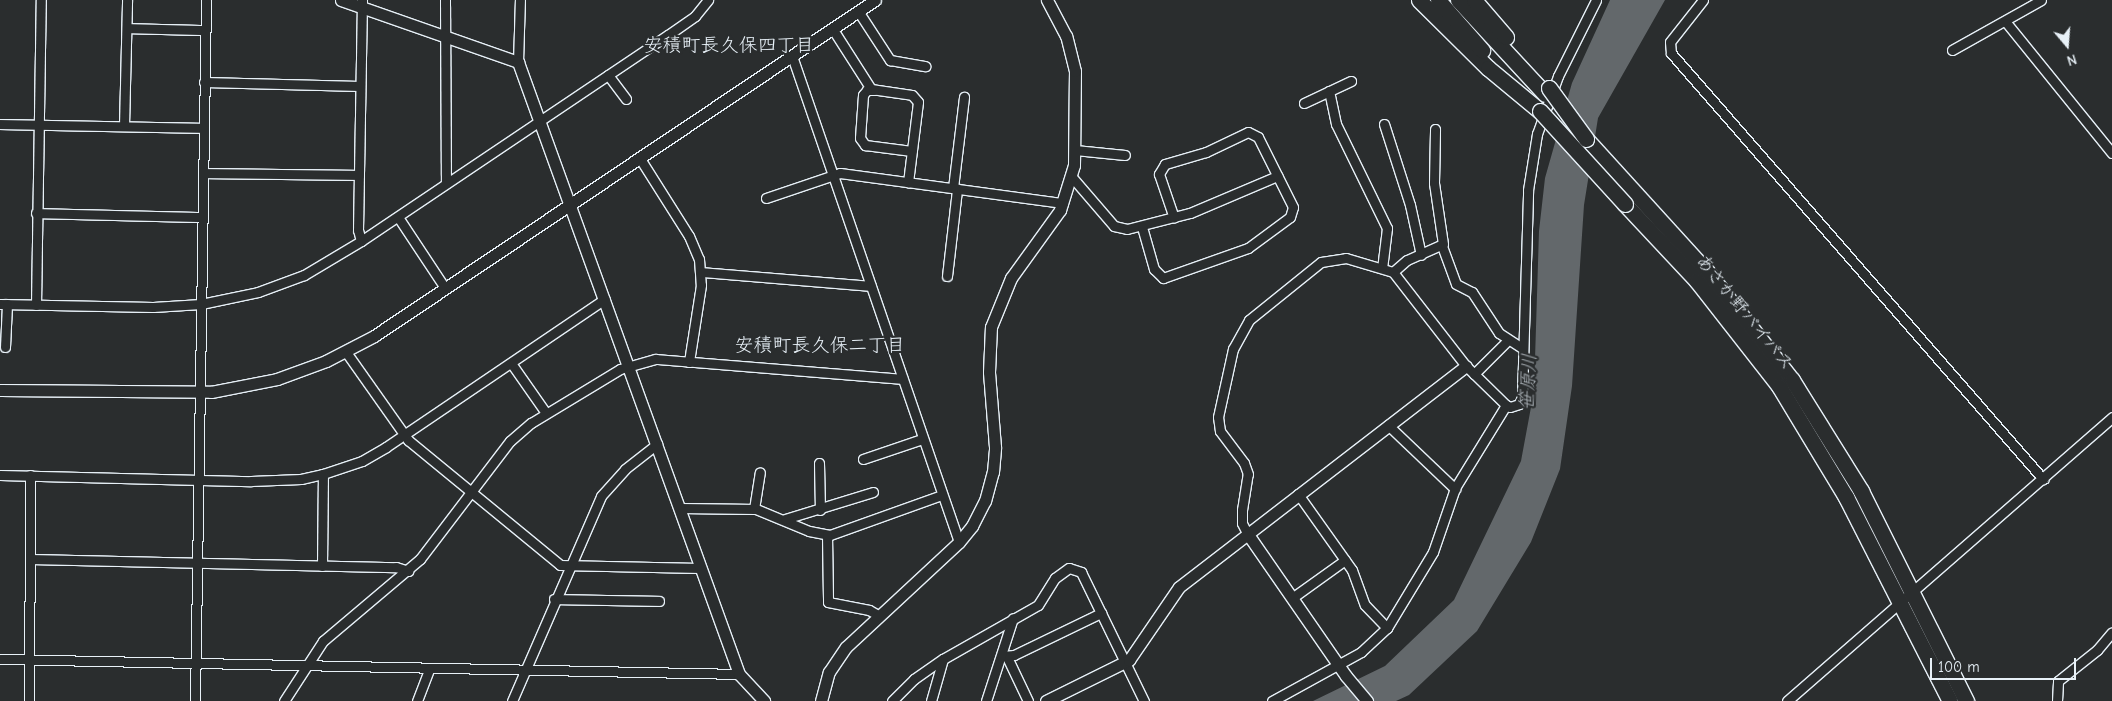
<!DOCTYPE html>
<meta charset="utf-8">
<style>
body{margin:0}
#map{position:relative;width:2112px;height:701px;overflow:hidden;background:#2a2d2e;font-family:"Comic Neue","Klee One",sans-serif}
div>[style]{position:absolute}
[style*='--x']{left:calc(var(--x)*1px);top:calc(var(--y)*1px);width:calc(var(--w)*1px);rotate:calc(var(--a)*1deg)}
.water>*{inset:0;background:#63686b}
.roads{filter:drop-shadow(1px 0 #e8f1f8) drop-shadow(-1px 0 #e8f1f8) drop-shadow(0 1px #e8f1f8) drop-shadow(0 -1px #e8f1f8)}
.street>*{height:9px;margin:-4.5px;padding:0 4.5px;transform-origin:4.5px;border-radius:4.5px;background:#2a2d2e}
.secondary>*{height:11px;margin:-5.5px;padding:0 5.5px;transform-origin:5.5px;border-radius:5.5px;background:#2a2d2e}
.highway>*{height:15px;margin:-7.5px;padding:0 7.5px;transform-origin:7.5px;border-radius:7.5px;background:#2a2d2e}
.bridges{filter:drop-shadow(1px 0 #e8f1f8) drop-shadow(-1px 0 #e8f1f8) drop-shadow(0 1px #e8f1f8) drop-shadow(0 -1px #e8f1f8)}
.highway-bridge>*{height:15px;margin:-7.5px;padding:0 7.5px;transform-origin:7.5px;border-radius:7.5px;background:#2a2d2e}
span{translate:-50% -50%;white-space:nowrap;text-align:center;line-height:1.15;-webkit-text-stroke:4.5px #2a2d2e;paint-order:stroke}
.street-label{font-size:18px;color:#e8f1f8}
.neighbourhood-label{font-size:19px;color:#e8f1f8}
.water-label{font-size:19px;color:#acb3b9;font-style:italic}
.north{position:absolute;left:2042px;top:20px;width:50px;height:50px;-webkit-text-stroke:4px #2a2d2e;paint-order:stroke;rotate:162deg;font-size:14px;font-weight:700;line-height:20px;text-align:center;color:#e8f1f8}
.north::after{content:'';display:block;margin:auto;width:18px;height:22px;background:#e8f1f8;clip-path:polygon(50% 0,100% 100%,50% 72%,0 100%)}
.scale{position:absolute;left:1930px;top:658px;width:146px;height:22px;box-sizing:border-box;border:2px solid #e8f1f8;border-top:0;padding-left:6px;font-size:15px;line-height:18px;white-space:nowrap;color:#e8f1f8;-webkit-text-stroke:4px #2a2d2e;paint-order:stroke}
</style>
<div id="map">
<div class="water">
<i style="clip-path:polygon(1610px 0,1665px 0,1598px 118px,1584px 205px,1572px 386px,1560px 469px,1531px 542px,1477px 631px,1409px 695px,1396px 701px,1313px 701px,1385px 666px,1454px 600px,1521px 461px,1534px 391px,1539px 231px,1545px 178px,1572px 83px)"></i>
</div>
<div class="roads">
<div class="street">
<i style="--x:445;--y:0;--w:183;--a:89.7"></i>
<i style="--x:1703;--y:0;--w:53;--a:128.2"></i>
<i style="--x:1670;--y:42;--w:11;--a:85"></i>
<i style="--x:1671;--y:53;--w:566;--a:48.87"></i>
<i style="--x:858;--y:11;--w:59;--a:56.9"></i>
<i style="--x:890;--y:60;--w:36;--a:10"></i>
<i style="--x:2005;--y:21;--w:170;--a:51"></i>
<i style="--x:127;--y:28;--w:78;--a:1.5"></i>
<i style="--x:832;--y:28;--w:72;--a:57.4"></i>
<i style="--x:871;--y:89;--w:41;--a:8.3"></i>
<i style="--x:912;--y:95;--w:9;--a:49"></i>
<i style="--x:918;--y:102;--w:81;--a:97.1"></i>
<i style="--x:1952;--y:50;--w:102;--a:-29.3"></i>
<i style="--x:792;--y:56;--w:514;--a:71.04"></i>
<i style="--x:518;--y:62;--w:62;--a:-88.2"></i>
<i style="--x:608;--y:75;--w:30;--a:53"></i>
<i style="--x:204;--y:82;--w:156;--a:1.5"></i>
<i style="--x:874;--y:90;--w:7;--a:180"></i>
<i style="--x:867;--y:90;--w:6;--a:129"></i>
<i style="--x:863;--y:95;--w:43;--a:94"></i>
<i style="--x:860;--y:138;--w:9;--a:54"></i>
<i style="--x:865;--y:145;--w:47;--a:7.3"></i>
<i style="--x:1329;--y:91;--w:34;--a:78"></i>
<i style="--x:1336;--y:124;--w:116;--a:63.9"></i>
<i style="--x:1387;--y:228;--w:39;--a:97"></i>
<i style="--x:1304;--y:103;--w:52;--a:-25.1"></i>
<i style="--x:0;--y:124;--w:204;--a:1.1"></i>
<i style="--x:1384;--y:124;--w:85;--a:72.2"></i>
<i style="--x:1410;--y:205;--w:51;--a:77.6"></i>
<i style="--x:124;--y:126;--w:126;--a:-88.6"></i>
<i style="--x:1075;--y:150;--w:50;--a:5.7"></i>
<i style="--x:639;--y:157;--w:93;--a:57.7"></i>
<i style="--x:689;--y:236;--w:25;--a:67"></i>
<i style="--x:699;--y:259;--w:26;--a:86"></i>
<i style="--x:701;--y:285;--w:78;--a:98.9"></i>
<i style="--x:203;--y:173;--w:156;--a:0.7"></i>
<i style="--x:1071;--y:176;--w:66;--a:49.3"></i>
<i style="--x:1114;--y:226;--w:13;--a:13"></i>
<i style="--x:1127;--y:229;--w:65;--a:-14.3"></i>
<i style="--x:1190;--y:213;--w:95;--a:-23"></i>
<i style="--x:953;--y:188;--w:92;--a:-83.1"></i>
<i style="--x:766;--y:198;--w:78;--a:-18.7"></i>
<i style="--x:840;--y:173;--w:225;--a:7.7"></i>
<i style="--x:36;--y:213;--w:167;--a:1.4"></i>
<i style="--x:398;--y:217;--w:85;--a:56.5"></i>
<i style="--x:1142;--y:227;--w:44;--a:74.1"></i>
<i style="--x:1154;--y:269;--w:13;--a:45"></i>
<i style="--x:1163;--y:278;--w:90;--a:-19.4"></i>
<i style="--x:1248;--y:248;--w:52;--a:-36.4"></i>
<i style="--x:1290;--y:217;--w:10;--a:-73"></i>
<i style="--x:1293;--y:207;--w:78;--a:-116.6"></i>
<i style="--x:1258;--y:137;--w:11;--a:-153"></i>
<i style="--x:1248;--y:132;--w:47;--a:154.5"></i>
<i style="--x:1206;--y:152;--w:43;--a:163.7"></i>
<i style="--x:1165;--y:164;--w:12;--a:121"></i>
<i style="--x:1159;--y:174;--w:46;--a:71.2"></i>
<i style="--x:361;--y:241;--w:11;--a:-105"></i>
<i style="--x:358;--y:230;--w:230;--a:-89"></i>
<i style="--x:1442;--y:246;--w:40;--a:69.8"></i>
<i style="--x:1456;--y:284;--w:18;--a:27"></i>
<i style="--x:1472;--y:292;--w:49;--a:56.6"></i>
<i style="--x:1499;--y:333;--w:27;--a:33"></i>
<i style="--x:701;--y:272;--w:170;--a:4.7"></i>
<i style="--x:1393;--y:272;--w:18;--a:-41"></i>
<i style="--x:1407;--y:260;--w:39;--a:-24"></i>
<i style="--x:1443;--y:244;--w:62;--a:-98.4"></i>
<i style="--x:1434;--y:183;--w:54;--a:-88.9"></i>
<i style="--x:947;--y:276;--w:88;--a:-83.4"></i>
<i style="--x:0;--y:304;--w:153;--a:1.1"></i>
<i style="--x:153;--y:307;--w:48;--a:-3.6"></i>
<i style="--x:201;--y:304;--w:58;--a:-11.9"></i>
<i style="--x:258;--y:292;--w:49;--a:-20.3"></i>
<i style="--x:304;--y:275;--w:66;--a:-30.8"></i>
<i style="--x:361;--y:241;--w:370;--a:-33.9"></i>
<i style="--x:668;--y:35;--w:33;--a:-35"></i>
<i style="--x:695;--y:16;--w:21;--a:-51"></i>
<i style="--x:36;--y:305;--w:305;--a:-89.1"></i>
<i style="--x:5;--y:347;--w:43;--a:-87.3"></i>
<i style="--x:346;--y:352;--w:108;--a:54.8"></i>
<i style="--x:408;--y:440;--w:197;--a:39.4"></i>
<i style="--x:560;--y:565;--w:140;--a:1.2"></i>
<i style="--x:511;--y:363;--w:61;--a:55"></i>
<i style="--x:1474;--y:374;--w:48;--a:-45"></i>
<i style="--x:1388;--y:425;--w:93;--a:43.7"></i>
<i style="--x:863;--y:459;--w:62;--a:-18.7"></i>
<i style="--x:819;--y:463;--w:47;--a:88.8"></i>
<i style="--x:0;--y:475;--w:251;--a:1.4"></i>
<i style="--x:251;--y:481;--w:50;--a:-2.3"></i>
<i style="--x:301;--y:479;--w:23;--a:-13"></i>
<i style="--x:323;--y:474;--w:41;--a:-18.4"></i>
<i style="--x:362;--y:461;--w:28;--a:-30"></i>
<i style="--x:386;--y:447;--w:264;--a:-34.1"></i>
<i style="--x:1298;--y:494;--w:93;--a:54.6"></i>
<i style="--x:1352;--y:570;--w:37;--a:70"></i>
<i style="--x:1365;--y:605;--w:32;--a:46"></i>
<i style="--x:680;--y:508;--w:76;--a:0.8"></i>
<i style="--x:756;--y:509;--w:57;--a:22.5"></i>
<i style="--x:809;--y:531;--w:21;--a:11"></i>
<i style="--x:830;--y:535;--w:119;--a:-19.7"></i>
<i style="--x:754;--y:509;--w:37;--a:-81"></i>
<i style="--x:785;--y:519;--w:92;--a:-17.1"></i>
<i style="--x:1247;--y:533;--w:11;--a:-117"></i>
<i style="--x:1242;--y:523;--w:13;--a:-90"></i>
<i style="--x:1242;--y:510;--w:36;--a:-81"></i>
<i style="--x:1248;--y:474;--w:12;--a:-110"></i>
<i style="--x:1244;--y:463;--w:40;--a:-127"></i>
<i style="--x:1220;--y:431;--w:14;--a:-98"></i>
<i style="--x:1218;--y:417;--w:70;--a:-77.6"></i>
<i style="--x:1233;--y:349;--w:33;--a:-61"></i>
<i style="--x:1249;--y:320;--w:92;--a:-38.9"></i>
<i style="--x:1321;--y:262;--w:25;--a:-9"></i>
<i style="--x:1346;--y:258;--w:49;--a:16.6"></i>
<i style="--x:1393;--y:272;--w:119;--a:52.2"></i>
<i style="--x:1466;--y:366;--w:56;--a:44.3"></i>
<i style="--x:1506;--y:405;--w:4;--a:27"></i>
<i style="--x:1510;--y:407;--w:9;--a:-18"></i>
<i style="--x:1519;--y:404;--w:8;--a:-67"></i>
<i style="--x:1522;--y:397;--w:207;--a:-88.3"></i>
<i style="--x:1528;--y:190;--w:57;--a:-80.9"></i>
<i style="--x:1537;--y:134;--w:62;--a:-70.1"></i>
<i style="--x:1558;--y:76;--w:85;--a:-63.4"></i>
<i style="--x:827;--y:535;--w:67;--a:89.1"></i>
<i style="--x:828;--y:602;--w:42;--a:11"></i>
<i style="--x:869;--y:610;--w:10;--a:29"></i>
<i style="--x:30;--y:559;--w:366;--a:1.3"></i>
<i style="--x:396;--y:567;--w:13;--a:18"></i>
<i style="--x:322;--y:566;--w:92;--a:-89.4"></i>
<i style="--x:1292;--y:598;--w:65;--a:-35.6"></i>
<i style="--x:554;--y:599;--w:105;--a:1.1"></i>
<i style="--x:1003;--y:656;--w:11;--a:-5"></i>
<i style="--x:1014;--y:655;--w:97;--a:-25.8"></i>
<i style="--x:1007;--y:657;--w:49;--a:64.5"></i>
<i style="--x:0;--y:659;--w:739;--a:1.16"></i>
<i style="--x:29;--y:701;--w:226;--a:-89.7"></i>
<i style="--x:195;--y:701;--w:701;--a:-89.1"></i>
<i style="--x:284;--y:701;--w:72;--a:-57"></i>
<i style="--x:323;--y:641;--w:127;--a:-40.2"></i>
<i style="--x:420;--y:559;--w:148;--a:-52.7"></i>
<i style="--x:510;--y:441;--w:28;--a:-41"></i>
<i style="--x:531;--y:423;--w:104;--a:-31.2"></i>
<i style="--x:620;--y:369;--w:37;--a:-16"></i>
<i style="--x:656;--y:359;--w:247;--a:4.6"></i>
<i style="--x:417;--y:701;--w:34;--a:-69"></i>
<i style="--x:512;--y:701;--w:223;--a:-66.5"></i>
<i style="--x:601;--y:496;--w:36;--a:-48"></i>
<i style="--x:625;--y:469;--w:41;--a:-38"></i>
<i style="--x:892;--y:701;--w:31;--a:-45"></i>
<i style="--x:914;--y:679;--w:35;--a:-35"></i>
<i style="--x:943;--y:659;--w:109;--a:-29.6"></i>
<i style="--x:1038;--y:605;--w:32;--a:-58"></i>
<i style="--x:1055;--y:578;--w:17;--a:-36"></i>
<i style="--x:1069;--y:568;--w:13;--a:18"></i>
<i style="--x:1081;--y:572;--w:144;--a:64"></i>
<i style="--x:931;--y:701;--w:44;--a:-74.1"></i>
<i style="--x:986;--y:701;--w:87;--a:-72"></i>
<i style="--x:1272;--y:701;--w:102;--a:-28.8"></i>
<i style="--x:1361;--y:652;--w:35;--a:-43"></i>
<i style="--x:1387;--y:628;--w:89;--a:-58.8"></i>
<i style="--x:1433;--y:552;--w:68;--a:-71"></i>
<i style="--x:1455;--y:488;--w:97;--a:-58.4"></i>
<i style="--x:1787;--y:701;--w:432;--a:-41.1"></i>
<i style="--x:2057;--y:701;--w:20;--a:-87"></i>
<i style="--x:2058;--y:681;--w:50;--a:-38.5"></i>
<i style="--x:2097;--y:650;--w:23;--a:-50"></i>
</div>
<div class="secondary">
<i style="--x:341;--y:0;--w:188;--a:19.3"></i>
<i style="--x:518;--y:62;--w:651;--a:70.14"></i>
<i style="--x:739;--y:674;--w:37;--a:47"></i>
<i style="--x:0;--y:390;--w:211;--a:0.5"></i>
<i style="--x:211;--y:392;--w:67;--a:-11.1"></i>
<i style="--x:277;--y:379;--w:52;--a:-20.2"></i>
<i style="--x:326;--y:361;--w:54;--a:-27.5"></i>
<i style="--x:374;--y:336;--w:603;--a:-33.85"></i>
<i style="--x:1247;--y:533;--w:174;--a:55.3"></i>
<i style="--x:1346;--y:676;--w:33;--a:50"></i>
<i style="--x:821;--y:701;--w:30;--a:-75"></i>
<i style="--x:829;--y:672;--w:30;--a:-56"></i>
<i style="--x:846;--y:647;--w:154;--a:-42.9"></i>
<i style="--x:959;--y:542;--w:21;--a:-51"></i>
<i style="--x:972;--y:526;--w:28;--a:-63"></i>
<i style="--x:985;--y:501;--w:30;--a:-75"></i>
<i style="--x:993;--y:472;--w:25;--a:-85"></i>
<i style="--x:995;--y:447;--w:75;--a:-94.6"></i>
<i style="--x:989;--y:372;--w:45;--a:-87.5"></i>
<i style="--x:991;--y:327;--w:53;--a:-67.8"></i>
<i style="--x:1011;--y:278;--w:84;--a:-54.2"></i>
<i style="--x:1060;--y:210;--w:47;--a:-72.7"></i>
<i style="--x:1074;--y:165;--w:94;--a:-89.4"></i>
<i style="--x:1075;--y:71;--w:36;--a:-104"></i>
<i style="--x:1066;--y:36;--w:41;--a:-117.8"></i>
<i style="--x:1046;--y:701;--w:93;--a:-26.3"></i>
<i style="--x:1129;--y:660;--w:88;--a:-55.6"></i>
<i style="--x:1179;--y:587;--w:362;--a:-37.6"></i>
</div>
<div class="highway">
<i style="--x:1419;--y:0;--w:97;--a:44.6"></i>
<i style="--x:1488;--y:68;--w:67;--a:39.6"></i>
<i style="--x:1438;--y:0;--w:67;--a:48.7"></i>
<i style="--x:1458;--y:0;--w:128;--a:47.2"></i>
<i style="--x:1474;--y:0;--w:49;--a:49.1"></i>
<i style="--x:1586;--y:139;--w:180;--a:47.7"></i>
<i style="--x:1707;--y:272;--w:137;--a:51.8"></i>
<i style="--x:1792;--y:380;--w:131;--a:58.1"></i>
<i style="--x:1861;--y:491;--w:235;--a:63.4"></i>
<i style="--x:1625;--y:204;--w:105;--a:46.9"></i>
<i style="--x:1697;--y:281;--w:133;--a:52"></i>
<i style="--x:1779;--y:386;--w:130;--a:58.9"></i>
<i style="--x:1846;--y:497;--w:229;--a:63"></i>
</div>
</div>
<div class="bridges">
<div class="highway-bridge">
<i style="--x:1549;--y:88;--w:63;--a:54"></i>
<i style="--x:1540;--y:111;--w:126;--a:47.6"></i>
</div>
</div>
<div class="street-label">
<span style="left:1744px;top:313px;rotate:51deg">あさか野バイパス</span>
</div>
<div class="neighbourhood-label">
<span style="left:729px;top:46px">安積町長久保四丁目</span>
<span style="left:820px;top:346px">安積町長久保二丁目</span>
</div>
<div class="water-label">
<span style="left:1529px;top:382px;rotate:-87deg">笹原川</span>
</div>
<div class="north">N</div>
<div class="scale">100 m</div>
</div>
